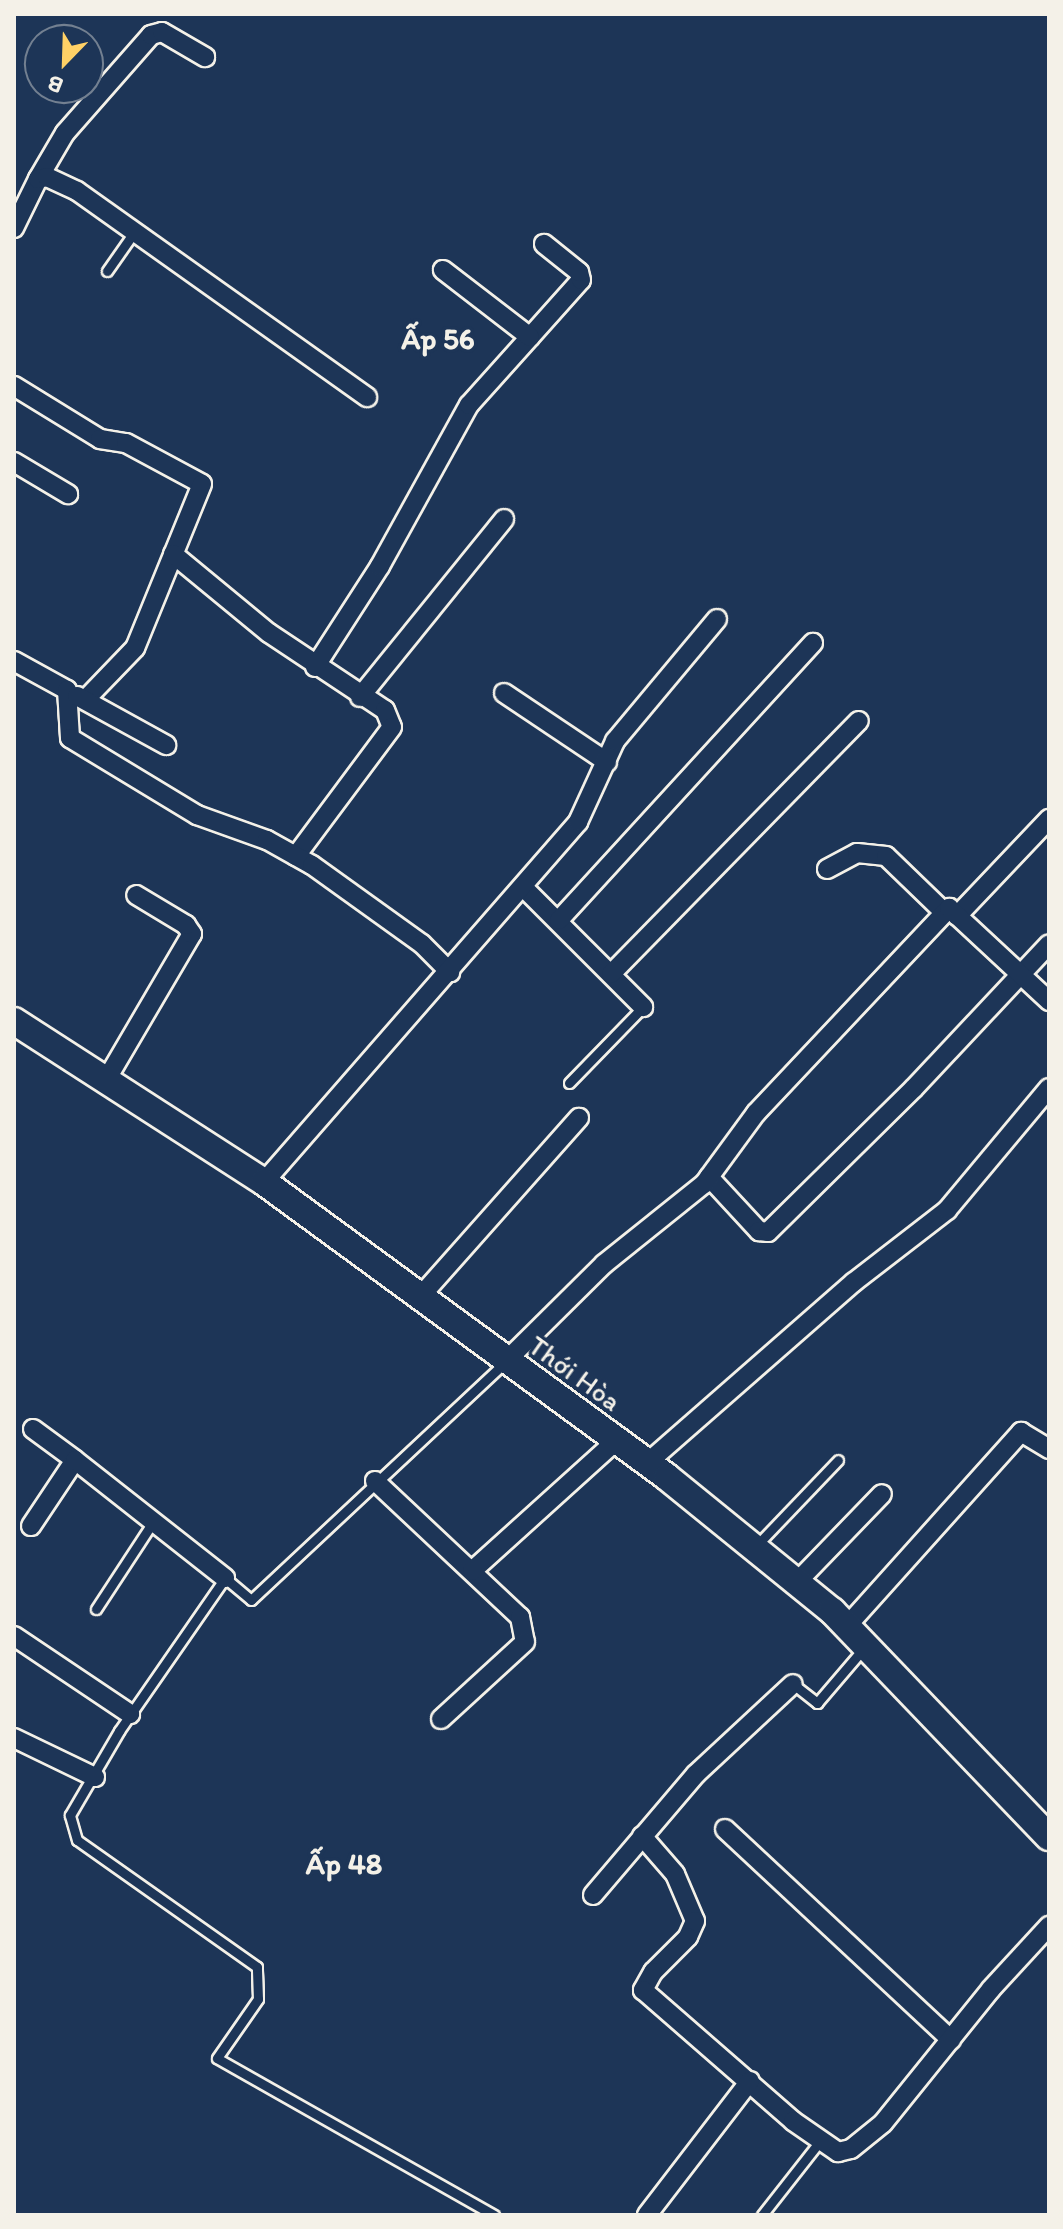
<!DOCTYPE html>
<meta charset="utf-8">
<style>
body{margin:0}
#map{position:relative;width:1063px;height:2229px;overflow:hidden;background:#1d3557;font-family:Itim,sans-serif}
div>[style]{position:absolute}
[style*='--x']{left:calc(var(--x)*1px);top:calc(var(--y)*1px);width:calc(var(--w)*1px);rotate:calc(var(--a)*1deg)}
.roads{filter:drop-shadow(2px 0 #f4f1e8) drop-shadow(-2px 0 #f4f1e8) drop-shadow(0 2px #f4f1e8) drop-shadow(0 -2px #f4f1e8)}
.lane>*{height:9px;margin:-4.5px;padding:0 4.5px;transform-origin:4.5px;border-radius:4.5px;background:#1d3557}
.street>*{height:18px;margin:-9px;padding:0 9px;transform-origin:9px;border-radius:9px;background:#1d3557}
.secondary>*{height:26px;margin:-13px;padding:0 13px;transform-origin:13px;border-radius:13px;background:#1d3557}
span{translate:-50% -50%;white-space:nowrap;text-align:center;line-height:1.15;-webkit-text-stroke:7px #1d3557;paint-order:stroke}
.street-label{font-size:28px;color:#f4f1e8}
.neighbourhood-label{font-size:30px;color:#f4f1e8;font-weight:700}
.frame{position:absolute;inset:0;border:16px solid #f4f1e8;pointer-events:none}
.north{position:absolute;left:24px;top:24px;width:80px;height:80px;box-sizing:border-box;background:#1d3557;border:2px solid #738091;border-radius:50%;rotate:203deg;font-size:22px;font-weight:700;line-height:32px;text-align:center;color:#f4f1e8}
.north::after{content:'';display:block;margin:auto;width:28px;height:36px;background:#ffd166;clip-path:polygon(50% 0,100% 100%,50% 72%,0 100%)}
</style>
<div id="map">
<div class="roads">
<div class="lane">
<i style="--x:107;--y:271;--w:49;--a:-55"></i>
<i style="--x:569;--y:1083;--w:106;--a:-45.8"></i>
<i style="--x:755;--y:1547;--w:120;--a:-46.3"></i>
<i style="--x:96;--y:1609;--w:104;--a:-56.8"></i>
<i style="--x:793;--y:1684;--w:31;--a:38"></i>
<i style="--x:817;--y:1703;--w:72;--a:-49.5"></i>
<i style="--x:494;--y:2215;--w:318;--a:-150.5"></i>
<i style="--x:217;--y:2058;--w:72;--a:-55.2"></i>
<i style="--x:258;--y:1999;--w:32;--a:-92"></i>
<i style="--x:257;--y:1967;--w:220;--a:-144.8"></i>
<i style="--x:77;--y:1840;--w:26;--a:-106"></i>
<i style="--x:70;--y:1815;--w:97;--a:-59.7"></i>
<i style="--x:119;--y:1731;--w:186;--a:-55.3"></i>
<i style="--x:225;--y:1578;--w:34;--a:40"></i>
<i style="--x:251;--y:1600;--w:348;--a:-43.1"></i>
<i style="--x:762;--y:2215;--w:94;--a:-51.9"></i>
</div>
<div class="street">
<i style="--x:38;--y:179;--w:53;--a:-59.6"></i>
<i style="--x:65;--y:133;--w:130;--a:-48.7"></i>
<i style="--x:151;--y:35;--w:11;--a:-15"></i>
<i style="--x:162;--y:32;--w:50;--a:30.2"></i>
<i style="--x:14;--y:228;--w:55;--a:-63.9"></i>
<i style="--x:38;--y:179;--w:9;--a:-13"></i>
<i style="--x:47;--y:177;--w:33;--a:25"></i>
<i style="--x:77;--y:191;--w:356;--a:35.4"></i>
<i style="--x:530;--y:337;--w:76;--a:-48.2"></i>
<i style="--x:581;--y:280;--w:8;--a:-104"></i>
<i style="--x:579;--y:272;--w:45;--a:-141.3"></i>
<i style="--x:14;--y:386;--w:101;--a:31.6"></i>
<i style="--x:100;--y:439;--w:26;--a:9"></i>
<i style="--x:126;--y:443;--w:86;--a:28.3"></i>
<i style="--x:202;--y:484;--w:177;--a:112.2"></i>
<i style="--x:135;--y:648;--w:72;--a:133.9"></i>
<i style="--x:14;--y:462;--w:63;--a:30.7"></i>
<i style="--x:173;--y:554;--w:124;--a:39.5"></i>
<i style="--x:269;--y:633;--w:139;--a:33.6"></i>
<i style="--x:385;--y:710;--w:18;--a:68"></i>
<i style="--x:392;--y:727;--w:161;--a:126.7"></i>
<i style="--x:14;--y:661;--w:60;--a:28.7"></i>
<i style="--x:67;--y:690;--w:48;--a:86.4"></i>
<i style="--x:70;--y:738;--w:149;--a:31.2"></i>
<i style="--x:197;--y:815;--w:74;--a:19.7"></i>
<i style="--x:267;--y:840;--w:51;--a:29.1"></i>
<i style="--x:312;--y:865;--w:135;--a:35.7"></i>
<i style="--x:422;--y:944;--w:40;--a:45"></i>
<i style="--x:315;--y:667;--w:120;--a:-57.2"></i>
<i style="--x:380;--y:566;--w:184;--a:-61.1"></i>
<i style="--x:469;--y:405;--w:91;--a:-48.1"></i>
<i style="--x:530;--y:337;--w:110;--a:-142.4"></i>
<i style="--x:504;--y:693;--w:124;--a:33.8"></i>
<i style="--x:77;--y:696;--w:102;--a:28.8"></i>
<i style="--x:360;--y:697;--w:229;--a:-51"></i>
<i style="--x:827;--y:869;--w:34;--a:-28"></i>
<i style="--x:857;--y:853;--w:29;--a:6"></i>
<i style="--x:886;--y:856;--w:82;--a:44"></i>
<i style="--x:523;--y:887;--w:170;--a:45"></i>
<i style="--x:957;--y:916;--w:134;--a:-46.5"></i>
<i style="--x:559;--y:920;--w:376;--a:-47.5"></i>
<i style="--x:611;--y:974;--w:354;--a:-45.6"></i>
<i style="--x:105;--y:1082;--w:172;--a:-59.6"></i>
<i style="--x:192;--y:934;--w:11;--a:-124"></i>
<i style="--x:186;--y:925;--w:58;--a:-149"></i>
<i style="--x:709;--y:1177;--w:74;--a:47.2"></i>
<i style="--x:759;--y:1231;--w:9;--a:6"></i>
<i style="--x:768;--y:1232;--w:205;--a:-44.6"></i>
<i style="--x:914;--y:1088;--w:197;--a:-46.8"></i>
<i style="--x:264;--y:1182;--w:478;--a:-48.9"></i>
<i style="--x:578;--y:822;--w:89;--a:-65.4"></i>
<i style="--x:615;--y:741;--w:159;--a:-50.1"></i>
<i style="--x:419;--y:1298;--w:241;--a:-48.4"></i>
<i style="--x:505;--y:1362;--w:139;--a:-44.7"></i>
<i style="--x:604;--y:1264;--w:128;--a:-38.7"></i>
<i style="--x:704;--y:1184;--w:88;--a:-53.8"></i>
<i style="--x:756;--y:1113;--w:282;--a:-46.7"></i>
<i style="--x:949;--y:908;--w:137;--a:42.9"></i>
<i style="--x:33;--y:1429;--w:52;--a:36.4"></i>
<i style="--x:646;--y:1464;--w:276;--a:-41.2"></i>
<i style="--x:854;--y:1282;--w:118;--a:-37.7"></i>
<i style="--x:947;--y:1210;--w:159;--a:-50.1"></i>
<i style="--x:375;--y:1481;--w:199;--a:43.2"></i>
<i style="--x:520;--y:1617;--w:25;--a:79"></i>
<i style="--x:525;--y:1642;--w:114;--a:137.5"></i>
<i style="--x:31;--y:1526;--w:79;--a:-56.3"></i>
<i style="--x:75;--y:1460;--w:191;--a:38.2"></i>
<i style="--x:472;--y:1571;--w:193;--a:-42.1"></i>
<i style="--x:797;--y:1582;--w:122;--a:-46"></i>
<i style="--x:847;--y:1626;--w:261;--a:-48.1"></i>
<i style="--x:1021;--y:1432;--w:33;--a:31"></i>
<i style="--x:14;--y:1636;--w:140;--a:33.9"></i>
<i style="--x:14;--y:1738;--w:90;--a:25.7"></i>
<i style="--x:725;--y:1829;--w:309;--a:43"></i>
<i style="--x:642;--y:1836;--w:50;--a:49"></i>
<i style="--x:675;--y:1874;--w:51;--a:66.9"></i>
<i style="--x:695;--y:1921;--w:17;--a:114"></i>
<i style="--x:688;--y:1937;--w:49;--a:135"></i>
<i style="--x:653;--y:1972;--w:21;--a:119"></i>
<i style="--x:643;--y:1990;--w:199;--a:41.1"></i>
<i style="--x:793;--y:2121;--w:55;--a:34.6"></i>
<i style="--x:838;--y:2152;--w:13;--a:-13"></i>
<i style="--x:851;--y:2149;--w:41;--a:-39.1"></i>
<i style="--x:883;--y:2123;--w:172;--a:-51.1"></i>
<i style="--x:991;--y:1989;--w:86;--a:-47.4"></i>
<i style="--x:593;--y:1895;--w:159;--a:-49.6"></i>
<i style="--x:696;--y:1774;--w:132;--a:-42.9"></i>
<i style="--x:647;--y:2215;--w:169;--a:-52.5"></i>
</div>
<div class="secondary">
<i style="--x:14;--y:1021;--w:297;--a:32.8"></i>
<i style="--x:264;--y:1182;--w:499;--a:36.2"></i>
<i style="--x:667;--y:1477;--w:213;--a:39.1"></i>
<i style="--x:832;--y:1611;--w:313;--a:46.2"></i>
</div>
</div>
<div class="street-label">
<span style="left:575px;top:1373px;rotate:36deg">Thới Hòa</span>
</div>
<div class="neighbourhood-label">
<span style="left:438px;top:339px">Ấp 56</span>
<span style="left:344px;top:1864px">Ấp 48</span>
</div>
<div class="frame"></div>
<div class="north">B</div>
</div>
